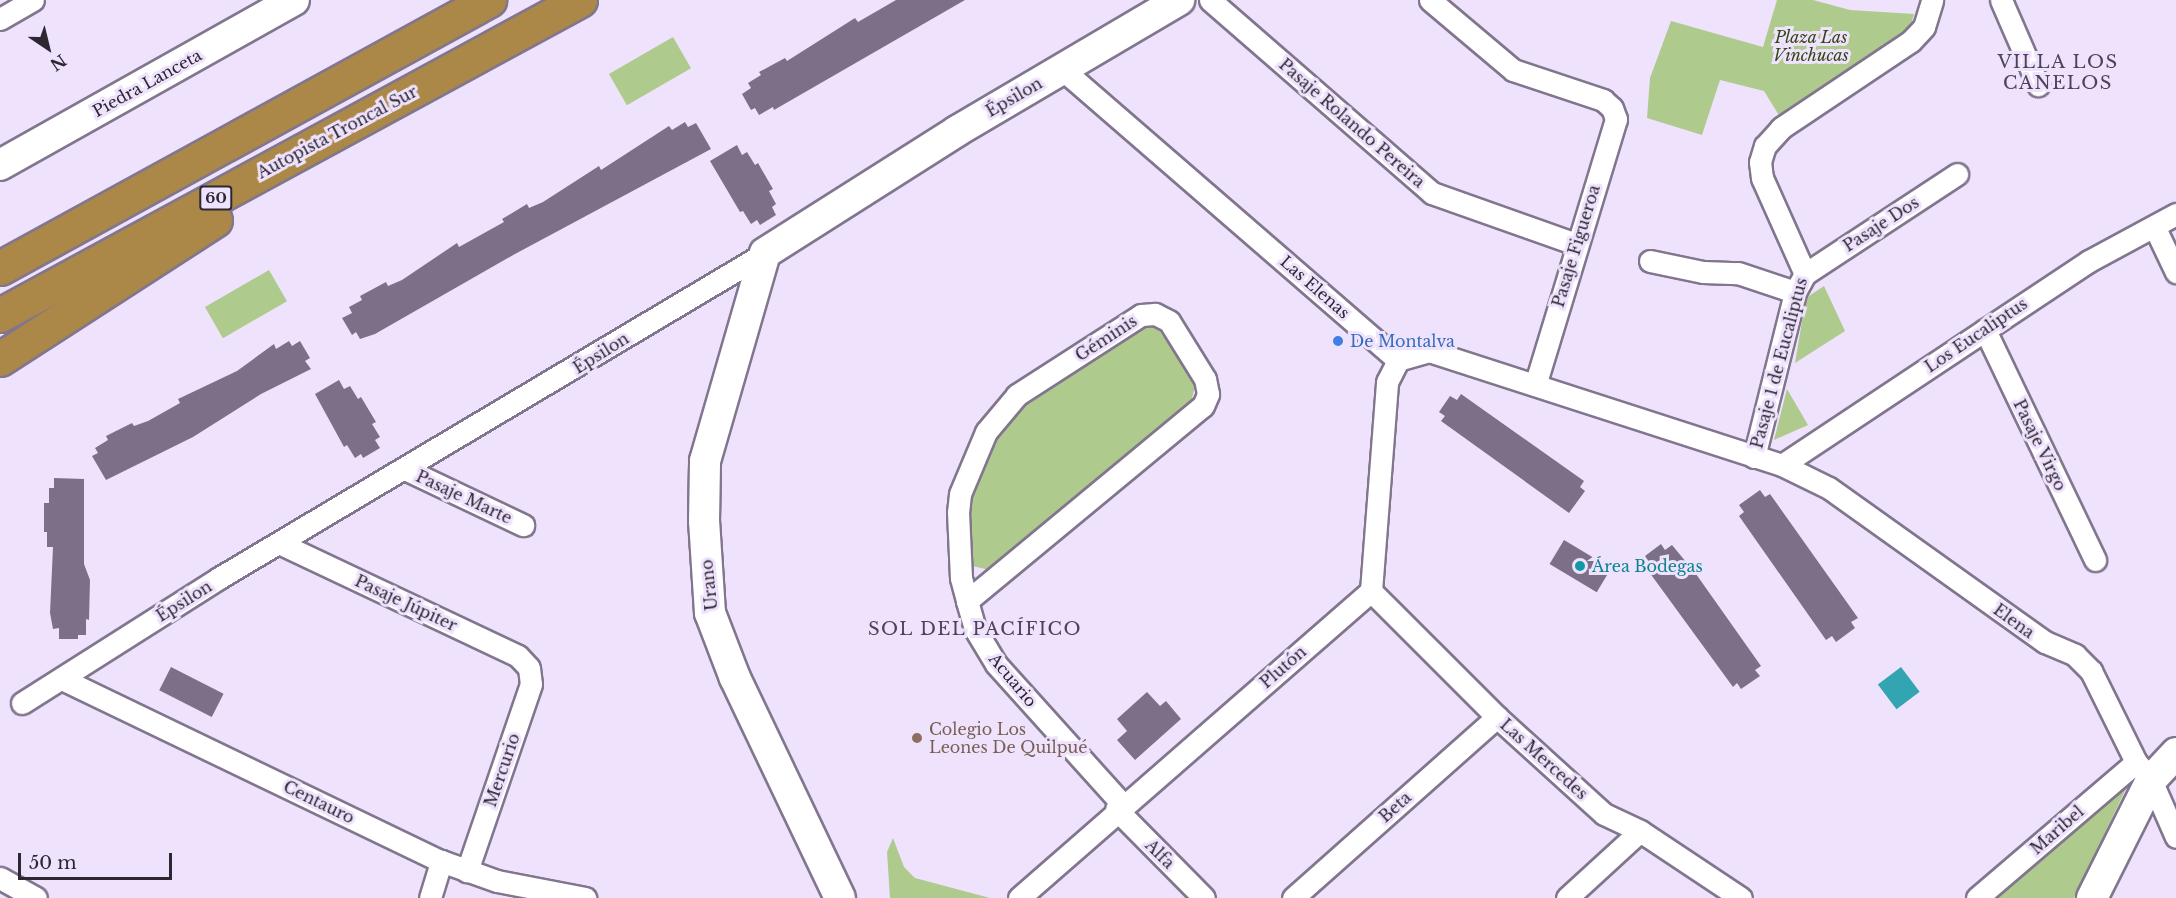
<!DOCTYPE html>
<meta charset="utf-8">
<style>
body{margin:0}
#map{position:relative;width:2176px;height:898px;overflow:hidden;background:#efe2fd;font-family:"Libre Baskerville",serif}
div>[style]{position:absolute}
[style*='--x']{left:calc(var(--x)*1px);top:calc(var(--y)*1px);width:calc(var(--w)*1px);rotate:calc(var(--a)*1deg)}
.green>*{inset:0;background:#aeca8d;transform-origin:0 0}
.water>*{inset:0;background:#32a4b2;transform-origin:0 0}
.building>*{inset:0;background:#7c7088;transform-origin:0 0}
.roads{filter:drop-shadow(2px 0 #82768e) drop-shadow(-2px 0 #82768e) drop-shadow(0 2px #82768e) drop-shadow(0 -2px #82768e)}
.street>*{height:21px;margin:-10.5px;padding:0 10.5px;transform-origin:10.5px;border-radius:10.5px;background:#fff}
.secondary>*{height:30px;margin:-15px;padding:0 15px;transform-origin:15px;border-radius:15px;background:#fff}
.highway>*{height:33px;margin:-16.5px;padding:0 16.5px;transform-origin:16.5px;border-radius:16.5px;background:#ab8847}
.dots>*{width:16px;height:16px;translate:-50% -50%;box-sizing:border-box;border:3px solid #efe2fd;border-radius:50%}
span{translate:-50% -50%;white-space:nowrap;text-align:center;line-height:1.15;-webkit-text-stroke:6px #efe2fd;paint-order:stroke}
.shield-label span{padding:2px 4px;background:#efe2fd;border:2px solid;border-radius:4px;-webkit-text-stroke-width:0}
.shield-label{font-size:15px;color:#2c2731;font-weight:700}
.park-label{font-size:16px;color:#334715;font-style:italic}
.street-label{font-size:16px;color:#2c2731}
.shop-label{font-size:16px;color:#366cbe}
.left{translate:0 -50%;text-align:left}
.culture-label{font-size:16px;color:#0d838f}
.education-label{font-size:16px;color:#785e54}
.neighbourhood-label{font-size:18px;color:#4d4257;letter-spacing:1.5px}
.north{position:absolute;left:18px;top:18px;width:60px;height:60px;-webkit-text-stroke:4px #efe2fd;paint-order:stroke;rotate:145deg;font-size:16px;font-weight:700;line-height:24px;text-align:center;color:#2c2731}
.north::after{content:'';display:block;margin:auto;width:21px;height:27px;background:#2c2731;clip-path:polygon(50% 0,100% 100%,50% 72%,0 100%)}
.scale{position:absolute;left:18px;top:853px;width:154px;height:27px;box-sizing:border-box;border:3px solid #2c2731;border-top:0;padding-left:8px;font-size:18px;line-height:21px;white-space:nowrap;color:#2c2731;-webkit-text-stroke:4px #efe2fd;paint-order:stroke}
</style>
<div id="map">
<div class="green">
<i style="clip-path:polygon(1777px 0,1813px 0,1850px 10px,1914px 14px,1908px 35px,1780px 117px,1764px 91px,1720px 80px,1702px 135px,1647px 118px,1650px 78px,1671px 21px,1763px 47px)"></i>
<i style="left:673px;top:37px;width:36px;height:74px;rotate:60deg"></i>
<i style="left:269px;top:270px;width:36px;height:74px;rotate:60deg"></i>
<i style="clip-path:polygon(1824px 286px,1845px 331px,1795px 363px,1806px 298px)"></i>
<i style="clip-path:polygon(1140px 323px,1156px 326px,1196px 383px,1191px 402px,990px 570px,972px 566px,965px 514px,981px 461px,1007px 417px)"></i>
<i style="clip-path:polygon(1787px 389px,1808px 425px,1774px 440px)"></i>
<i style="clip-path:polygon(2132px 776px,2074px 898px,1993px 898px)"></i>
<i style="clip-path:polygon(893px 838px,904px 867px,915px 878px,990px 898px,890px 898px,887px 852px)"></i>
</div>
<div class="water">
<i style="left:1901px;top:667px;width:31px;height:29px;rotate:53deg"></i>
</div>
<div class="building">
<i style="clip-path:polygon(896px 0,965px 0,774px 110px,773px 107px,759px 115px,755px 108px,751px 110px,742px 94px,751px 88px,748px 83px,761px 75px,759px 72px,785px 58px,787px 61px,855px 18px,858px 22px)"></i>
<i style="clip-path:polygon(685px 122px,688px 127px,696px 123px,711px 149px,515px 254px,375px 334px,360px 339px,356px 332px,352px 335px,342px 318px,352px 313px,349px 307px,362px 300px,360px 296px,386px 282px,388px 286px,402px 280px,457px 243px,459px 247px,504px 222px,502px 219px,527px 204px,529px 208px,543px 202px,599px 166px,601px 170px,669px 126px,672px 130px)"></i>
<i style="clip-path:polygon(737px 145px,742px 155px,747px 152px,755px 165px,758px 163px,773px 189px,769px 191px,776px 204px,772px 207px,776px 215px,760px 225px,757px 220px,751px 224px,743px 211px,740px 212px,710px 161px)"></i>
<i style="clip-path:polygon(289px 341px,292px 346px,300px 341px,310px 358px,305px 361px,311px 369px,261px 394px,193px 437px,106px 480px,92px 456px,98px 453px,95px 448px,108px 440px,106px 436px,132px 423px,134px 426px,148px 421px,180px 403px,178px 399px,237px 371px,274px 344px,276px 349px)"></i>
<i style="clip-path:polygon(339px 380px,344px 389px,350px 386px,358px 399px,361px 397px,376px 422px,372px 424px,380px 437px,375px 440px,380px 448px,363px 458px,361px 454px,355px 458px,347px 445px,344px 447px,315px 394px)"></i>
<i style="clip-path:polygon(1461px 394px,1584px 481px,1580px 487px,1585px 491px,1569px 513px,1441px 421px,1445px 416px,1439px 412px,1450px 396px,1457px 400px)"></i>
<i style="clip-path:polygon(54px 478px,84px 479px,84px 564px,90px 580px,89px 620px,86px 619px,86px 635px,78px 635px,78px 639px,59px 639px,59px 628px,53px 629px,50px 613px,53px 547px,47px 547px,47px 532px,44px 532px,44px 503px,49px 503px,49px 488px,54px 488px)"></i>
<i style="clip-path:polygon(1760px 490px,1765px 497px,1770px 494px,1858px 618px,1851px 622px,1855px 628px,1836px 642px,1832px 636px,1826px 640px,1739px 516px,1744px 512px,1739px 505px)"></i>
<i style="left:1564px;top:540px;width:55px;height:28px;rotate:31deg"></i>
<i style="clip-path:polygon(1661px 544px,1665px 550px,1672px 545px,1696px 574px,1761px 666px,1755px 670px,1760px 676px,1741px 689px,1737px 683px,1733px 687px,1644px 565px,1649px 562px,1645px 556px)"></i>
<i style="left:171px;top:667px;width:59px;height:26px;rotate:27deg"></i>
<i style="clip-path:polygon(1147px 692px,1160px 706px,1166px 701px,1181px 719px,1135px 760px,1117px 740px,1127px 731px,1117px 719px)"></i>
</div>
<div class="roads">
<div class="street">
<i style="--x:1210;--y:0;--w:294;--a:41"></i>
<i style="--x:1432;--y:193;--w:153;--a:19.5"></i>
<i style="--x:1430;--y:0;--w:109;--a:40.1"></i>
<i style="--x:1513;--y:70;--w:95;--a:18.4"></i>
<i style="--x:1603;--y:100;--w:12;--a:42"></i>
<i style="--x:1612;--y:108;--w:12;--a:70"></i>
<i style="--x:1616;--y:119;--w:278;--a:106.9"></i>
<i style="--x:2001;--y:0;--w:93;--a:66.5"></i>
<i style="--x:0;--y:19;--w:38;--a:-30"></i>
<i style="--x:1062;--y:69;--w:444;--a:40.9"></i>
<i style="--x:2155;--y:228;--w:49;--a:64.5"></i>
<i style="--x:1650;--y:261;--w:54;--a:11.7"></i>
<i style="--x:1703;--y:272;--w:35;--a:2"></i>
<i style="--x:1738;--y:273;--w:60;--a:18.4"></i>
<i style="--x:1805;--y:274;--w:182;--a:-33.3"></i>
<i style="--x:1985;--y:330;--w:255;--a:64.4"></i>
<i style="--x:1398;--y:360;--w:32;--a:-16"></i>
<i style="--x:1429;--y:351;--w:371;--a:17.9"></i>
<i style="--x:1782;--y:465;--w:52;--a:26.1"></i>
<i style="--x:1829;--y:488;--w:265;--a:35.5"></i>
<i style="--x:2045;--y:642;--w:33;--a:23"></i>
<i style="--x:2075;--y:655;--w:23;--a:45"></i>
<i style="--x:2091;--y:671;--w:102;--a:63.7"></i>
<i style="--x:2136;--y:762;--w:23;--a:50"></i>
<i style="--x:2151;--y:780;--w:62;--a:66.3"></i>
<i style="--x:1754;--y:457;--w:170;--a:-76"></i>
<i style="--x:1795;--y:292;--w:21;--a:-61"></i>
<i style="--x:1805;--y:274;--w:105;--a:-114.1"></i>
<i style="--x:1762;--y:178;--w:16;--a:-97"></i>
<i style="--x:1760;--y:162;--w:17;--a:-73"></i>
<i style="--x:1765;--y:146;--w:24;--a:-48"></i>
<i style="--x:1781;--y:128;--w:156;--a:-33.8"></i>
<i style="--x:1911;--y:41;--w:19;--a:-47"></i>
<i style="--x:1924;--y:27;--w:28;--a:-73"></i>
<i style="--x:1782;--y:465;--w:369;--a:-33.6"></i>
<i style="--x:2089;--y:261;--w:99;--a:-28.4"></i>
<i style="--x:405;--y:469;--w:131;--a:25.4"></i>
<i style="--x:279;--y:543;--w:264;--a:25.3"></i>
<i style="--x:518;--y:656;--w:16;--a:47"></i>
<i style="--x:529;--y:668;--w:16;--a:83"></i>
<i style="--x:531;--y:684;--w:198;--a:108.9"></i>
<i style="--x:1371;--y:591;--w:178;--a:45"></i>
<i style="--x:1497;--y:717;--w:144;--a:42.2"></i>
<i style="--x:1604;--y:814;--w:40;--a:25"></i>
<i style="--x:1640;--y:831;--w:121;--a:33.6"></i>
<i style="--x:967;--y:601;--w:306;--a:-39.6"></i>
<i style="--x:1203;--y:406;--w:13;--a:-67"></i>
<i style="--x:1208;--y:394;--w:15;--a:-101"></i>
<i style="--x:1205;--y:379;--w:68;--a:-121.8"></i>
<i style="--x:1169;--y:321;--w:16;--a:-153"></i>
<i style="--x:1155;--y:314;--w:14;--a:176"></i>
<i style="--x:1141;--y:315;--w:148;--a:147.2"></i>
<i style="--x:1017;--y:395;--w:48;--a:130"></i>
<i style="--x:986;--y:432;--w:67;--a:112.8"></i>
<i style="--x:960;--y:494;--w:18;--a:96"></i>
<i style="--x:958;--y:512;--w:66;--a:87.4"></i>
<i style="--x:961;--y:578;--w:24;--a:75"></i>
<i style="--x:967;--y:601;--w:29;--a:74"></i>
<i style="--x:975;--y:629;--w:41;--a:59"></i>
<i style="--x:996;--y:664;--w:188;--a:48"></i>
<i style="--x:62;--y:679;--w:420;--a:25.7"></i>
<i style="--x:441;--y:861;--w:59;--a:19.7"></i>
<i style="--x:497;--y:881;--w:90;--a:10.9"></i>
<i style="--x:22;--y:703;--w:233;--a:-32.4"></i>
<i style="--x:219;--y:578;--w:635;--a:-30.76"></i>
<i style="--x:1116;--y:809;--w:125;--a:45.3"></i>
<i style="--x:0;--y:878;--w:41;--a:29.1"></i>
<i style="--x:430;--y:898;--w:39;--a:-73"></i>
<i style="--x:1019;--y:898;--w:467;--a:-41.1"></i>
<i style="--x:1371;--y:591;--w:210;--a:-85.6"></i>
<i style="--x:1387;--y:382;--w:25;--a:-63"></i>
<i style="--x:1293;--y:898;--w:273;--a:-41.6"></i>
<i style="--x:1567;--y:898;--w:99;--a:-42.5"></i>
<i style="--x:1977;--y:898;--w:209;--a:-40.5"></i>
</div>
<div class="secondary">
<i style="--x:0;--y:165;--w:337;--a:-29.3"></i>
<i style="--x:840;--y:898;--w:244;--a:-115.5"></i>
<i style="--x:735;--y:678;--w:70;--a:-111"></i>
<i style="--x:710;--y:613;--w:92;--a:-93.7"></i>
<i style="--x:704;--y:521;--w:60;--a:-89"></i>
<i style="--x:705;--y:461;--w:216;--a:-73.9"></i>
<i style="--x:765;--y:253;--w:227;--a:-32.4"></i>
<i style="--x:957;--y:131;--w:258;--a:-30.5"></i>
<i style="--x:2092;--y:898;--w:132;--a:-63.4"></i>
<i style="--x:2151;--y:780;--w:37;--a:-47"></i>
</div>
<div class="highway">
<i style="--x:0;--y:268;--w:558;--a:-28.73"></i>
<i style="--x:0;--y:315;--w:660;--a:-28.51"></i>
<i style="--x:0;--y:359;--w:256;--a:-32.9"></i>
</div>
</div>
<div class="dots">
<i style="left:1338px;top:341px;background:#3f7fe0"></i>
<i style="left:1580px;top:566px;background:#0f9aa8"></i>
<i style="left:917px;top:738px;background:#8d6e63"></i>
</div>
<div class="shield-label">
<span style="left:216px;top:198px">60</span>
</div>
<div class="park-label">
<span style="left:1811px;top:46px">Plaza Las<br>Vinchucas</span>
</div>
<div class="street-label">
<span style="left:147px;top:83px;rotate:-29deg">Piedra Lanceta</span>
<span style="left:1014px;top:97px;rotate:-30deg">Épsilon</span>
<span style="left:1352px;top:123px;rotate:41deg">Pasaje Rolando Pereira</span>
<span style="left:337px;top:132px;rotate:-28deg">Autopista Troncal Sur</span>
<span style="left:1881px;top:224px;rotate:-33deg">Pasaje Dos</span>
<span style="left:1576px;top:246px;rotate:-73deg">Pasaje Figueroa</span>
<span style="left:1315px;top:287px;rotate:41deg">Las Elenas</span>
<span style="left:1976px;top:335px;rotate:-34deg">Los Eucaliptus</span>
<span style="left:1106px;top:338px;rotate:-33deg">Géminis</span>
<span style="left:601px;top:353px;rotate:-32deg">Épsilon</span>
<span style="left:1779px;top:363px;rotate:-75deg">Pasaje 1 de Eucaliptus</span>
<span style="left:2040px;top:445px;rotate:64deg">Pasaje Virgo</span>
<span style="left:464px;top:497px;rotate:25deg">Pasaje Marte</span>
<span style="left:709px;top:585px;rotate:-96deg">Urano</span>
<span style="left:184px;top:601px;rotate:-32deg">Épsilon</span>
<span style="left:406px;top:603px;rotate:25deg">Pasaje Júpiter</span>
<span style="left:2014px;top:621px;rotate:36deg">Elena</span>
<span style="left:1283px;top:667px;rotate:-41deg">Plutón</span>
<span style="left:1013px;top:680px;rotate:50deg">Acuario</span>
<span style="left:1544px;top:759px;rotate:42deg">Las Mercedes</span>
<span style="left:502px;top:770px;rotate:-71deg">Mercurio</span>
<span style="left:319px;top:802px;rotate:26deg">Centauro</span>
<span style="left:1395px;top:807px;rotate:-42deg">Beta</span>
<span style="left:2057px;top:830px;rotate:-41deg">Maribel</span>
<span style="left:1160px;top:854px;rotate:45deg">Alfa</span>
</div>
<div class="shop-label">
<span class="left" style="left:1350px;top:341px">De Montalva</span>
</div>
<div class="culture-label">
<span class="left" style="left:1592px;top:566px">Área Bodegas</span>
</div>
<div class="education-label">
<span class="left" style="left:929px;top:738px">Colegio Los<br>Leones De Quilpué</span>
</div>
<div class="neighbourhood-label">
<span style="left:2058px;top:73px">VILLA LOS<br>CANELOS</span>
<span style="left:975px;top:629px">SOL DEL PACÍFICO</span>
</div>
<div class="north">N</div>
<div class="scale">50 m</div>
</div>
